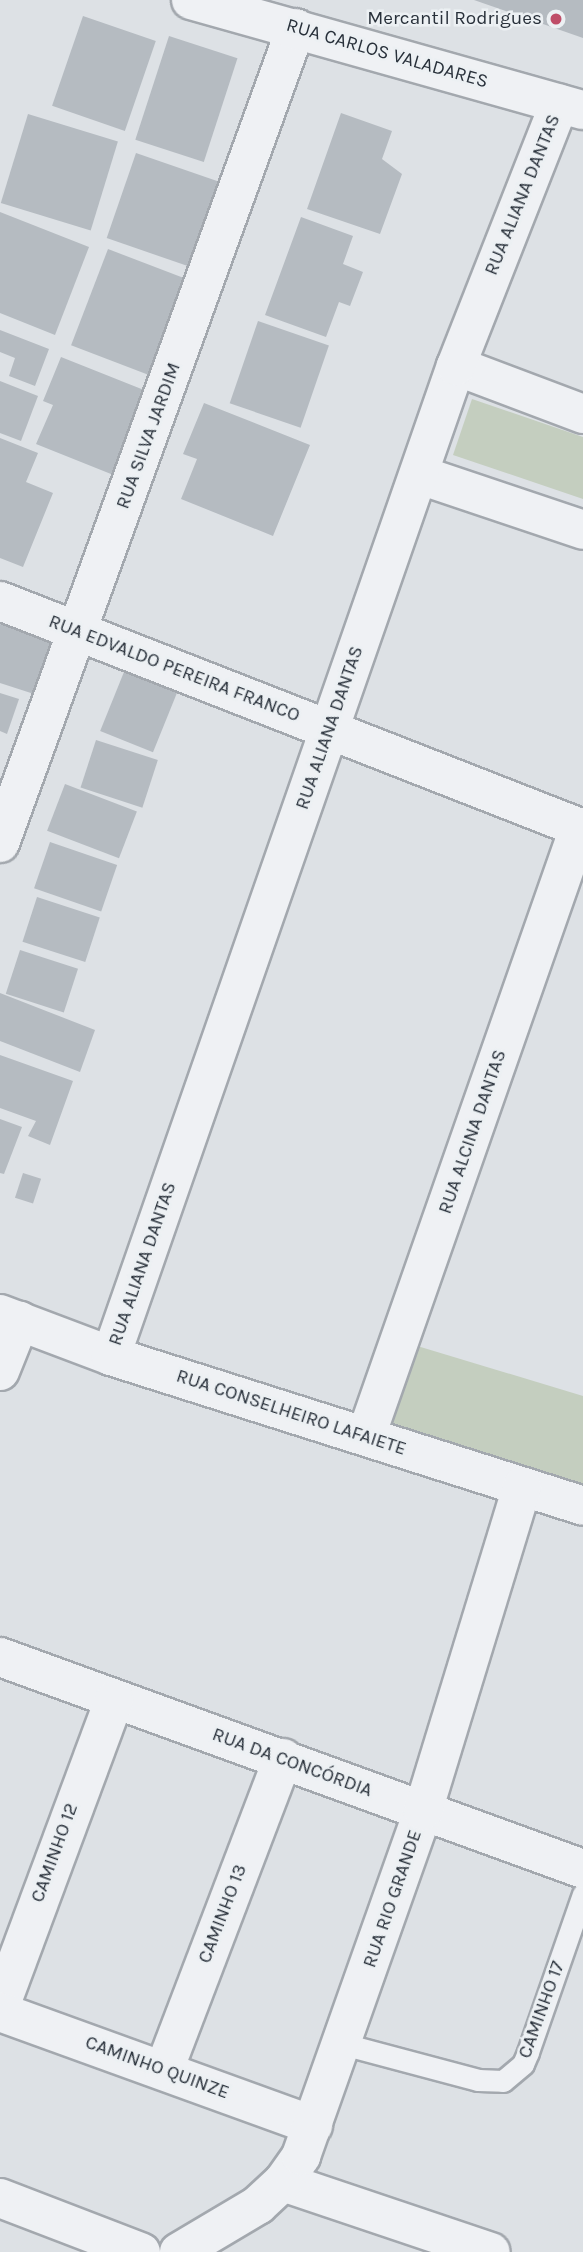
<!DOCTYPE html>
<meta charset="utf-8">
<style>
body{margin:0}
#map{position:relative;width:583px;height:2252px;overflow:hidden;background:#dde1e5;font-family:Karla,sans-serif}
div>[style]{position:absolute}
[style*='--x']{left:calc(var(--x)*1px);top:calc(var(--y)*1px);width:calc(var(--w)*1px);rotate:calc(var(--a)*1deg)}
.green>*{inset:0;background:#c4cebf}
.building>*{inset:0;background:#b5bbc1;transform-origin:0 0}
.roads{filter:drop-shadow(2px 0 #a3a8ae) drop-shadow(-2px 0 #a3a8ae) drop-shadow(0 2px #a3a8ae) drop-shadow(0 -2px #a3a8ae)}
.service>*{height:21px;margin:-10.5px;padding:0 10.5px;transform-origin:10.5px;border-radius:10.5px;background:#eff1f4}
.minor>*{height:38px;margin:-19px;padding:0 19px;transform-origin:19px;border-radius:19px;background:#eff1f4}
.tertiary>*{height:38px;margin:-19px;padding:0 19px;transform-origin:19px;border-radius:19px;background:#eff1f4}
.dots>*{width:19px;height:19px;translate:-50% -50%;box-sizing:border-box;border:4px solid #ecf0f3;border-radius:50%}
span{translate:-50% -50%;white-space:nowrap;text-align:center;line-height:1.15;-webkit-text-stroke:5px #ecf0f3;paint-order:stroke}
.poi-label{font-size:19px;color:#28303a}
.right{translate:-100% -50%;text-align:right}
.street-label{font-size:19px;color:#28303a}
</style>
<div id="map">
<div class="green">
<i style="clip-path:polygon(472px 399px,583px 437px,583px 499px,453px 455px)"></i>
<i style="clip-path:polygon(414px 1345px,583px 1396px,583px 1488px,388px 1427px)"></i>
</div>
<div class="building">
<i style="clip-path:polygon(474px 0,583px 0,583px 38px)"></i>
<i style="left:83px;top:16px;width:77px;height:95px;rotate:19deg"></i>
<i style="left:169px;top:36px;width:72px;height:109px;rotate:18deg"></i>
<i style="clip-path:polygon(341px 113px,392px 131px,382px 159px,402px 174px,380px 234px,307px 209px)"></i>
<i style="left:28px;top:114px;width:94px;height:93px;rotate:17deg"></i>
<i style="left:136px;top:153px;width:88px;height:90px;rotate:19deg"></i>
<i style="clip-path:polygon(0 212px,89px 247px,55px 335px,0 313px)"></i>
<i style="clip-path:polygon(301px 217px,353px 236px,343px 264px,363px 272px,350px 306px,339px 302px,326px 337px,265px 315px)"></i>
<i style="left:108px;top:249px;width:84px;height:103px;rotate:21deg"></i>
<i style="left:258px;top:321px;width:75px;height:87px;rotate:19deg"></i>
<i style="clip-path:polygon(0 330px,49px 349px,35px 386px,9px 376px,15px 358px,0 352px)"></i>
<i style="clip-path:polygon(61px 357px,149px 392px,116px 476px,36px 444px,53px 405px,43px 401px)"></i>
<i style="clip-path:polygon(0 381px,38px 396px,21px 441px,0 433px)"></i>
<i style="clip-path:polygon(204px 403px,310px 445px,273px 536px,181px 499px,197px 459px,183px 454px)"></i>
<i style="clip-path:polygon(0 438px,38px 453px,26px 482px,53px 493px,23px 567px,0 558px)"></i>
<i style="clip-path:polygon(0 624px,51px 641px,34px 694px,0 683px)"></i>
<i style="left:126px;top:667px;width:57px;height:69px;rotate:22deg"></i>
<i style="clip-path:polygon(0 693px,19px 699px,7px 734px,0 731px)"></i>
<i style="left:96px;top:740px;width:65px;height:50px;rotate:18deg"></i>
<i style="left:65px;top:784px;width:77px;height:50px;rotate:21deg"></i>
<i style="left:50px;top:842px;width:71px;height:49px;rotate:19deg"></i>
<i style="left:37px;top:897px;width:66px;height:47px;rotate:18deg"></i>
<i style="left:20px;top:950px;width:61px;height:46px;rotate:18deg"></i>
<i style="clip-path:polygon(0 993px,95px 1030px,80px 1072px,0 1041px)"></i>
<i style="clip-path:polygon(0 1055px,73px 1081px,50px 1145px,28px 1136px,36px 1121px,0 1108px)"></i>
<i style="clip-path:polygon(0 1119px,22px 1127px,4px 1174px,0 1173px)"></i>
<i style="left:23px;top:1173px;width:19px;height:26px;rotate:18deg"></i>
</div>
<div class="roads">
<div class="service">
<i style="--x:343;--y:2044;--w:140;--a:14.9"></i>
<i style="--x:478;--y:2080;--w:25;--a:2"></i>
<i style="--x:503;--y:2081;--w:26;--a:-40"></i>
<i style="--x:523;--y:2064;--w:13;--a:-67"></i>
<i style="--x:528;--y:2052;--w:167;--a:-70.8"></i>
</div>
<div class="minor">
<i style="--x:456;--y:366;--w:136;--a:20.7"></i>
<i style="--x:420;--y:475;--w:172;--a:18.6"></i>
<i style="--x:0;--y:601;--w:626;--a:21.36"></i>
<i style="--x:0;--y:843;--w:867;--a:-70.04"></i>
<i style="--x:0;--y:1314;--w:119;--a:20.7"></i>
<i style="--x:111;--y:1356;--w:495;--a:17.6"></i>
<i style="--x:111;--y:1356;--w:1048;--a:-70.79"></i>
<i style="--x:456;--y:366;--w:282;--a:-68.5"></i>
<i style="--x:0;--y:1371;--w:54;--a:-68.2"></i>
<i style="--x:366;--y:1436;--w:644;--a:-70.69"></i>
<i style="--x:0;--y:1657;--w:620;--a:19.98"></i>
<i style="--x:0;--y:2007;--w:327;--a:-69.6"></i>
<i style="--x:0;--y:2012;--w:333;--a:19.9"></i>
<i style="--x:164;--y:2070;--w:334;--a:-69.1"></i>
<i style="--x:283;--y:2182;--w:219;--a:18.6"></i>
<i style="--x:0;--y:2198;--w:151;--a:21"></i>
<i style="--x:179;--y:2252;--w:92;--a:-30.7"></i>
<i style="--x:258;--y:2205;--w:34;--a:-43"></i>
<i style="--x:283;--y:2182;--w:32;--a:-55"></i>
<i style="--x:301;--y:2156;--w:366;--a:-70.5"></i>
<i style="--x:423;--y:1811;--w:339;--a:-73"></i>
</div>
<div class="tertiary">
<i style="--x:191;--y:0;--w:407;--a:15.7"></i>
</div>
</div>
<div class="dots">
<i style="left:556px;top:19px;background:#bf4d68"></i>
</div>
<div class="poi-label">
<span class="right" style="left:542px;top:19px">Mercantil Rodrigues</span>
</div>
<div class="street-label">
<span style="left:387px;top:54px;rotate:16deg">RUA CARLOS VALADARES</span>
<span style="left:523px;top:195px;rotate:-68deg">RUA ALIANA DANTAS</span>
<span style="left:149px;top:436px;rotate:-70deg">RUA SILVA JARDIM</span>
<span style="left:174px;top:669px;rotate:21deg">RUA EDVALDO PEREIRA FRANCO</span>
<span style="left:330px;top:728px;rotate:-71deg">RUA ALIANA DANTAS</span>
<span style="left:473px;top:1132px;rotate:-71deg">RUA ALCINA DANTAS</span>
<span style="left:143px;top:1264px;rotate:-71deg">RUA ALIANA DANTAS</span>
<span style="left:291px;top:1413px;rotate:18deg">RUA CONSELHEIRO LAFAIETE</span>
<span style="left:292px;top:1763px;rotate:20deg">RUA DA CONCÓRDIA</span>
<span style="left:55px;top:1853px;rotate:-70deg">CAMINHO 12</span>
<span style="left:393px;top:1899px;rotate:-71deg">RUA RIO GRANDE</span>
<span style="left:223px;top:1914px;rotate:-69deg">CAMINHO 13</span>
<span style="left:542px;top:2010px;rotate:-70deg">CAMINHO 17</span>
<span style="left:157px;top:2068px;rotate:20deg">CAMINHO QUINZE</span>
</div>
</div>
